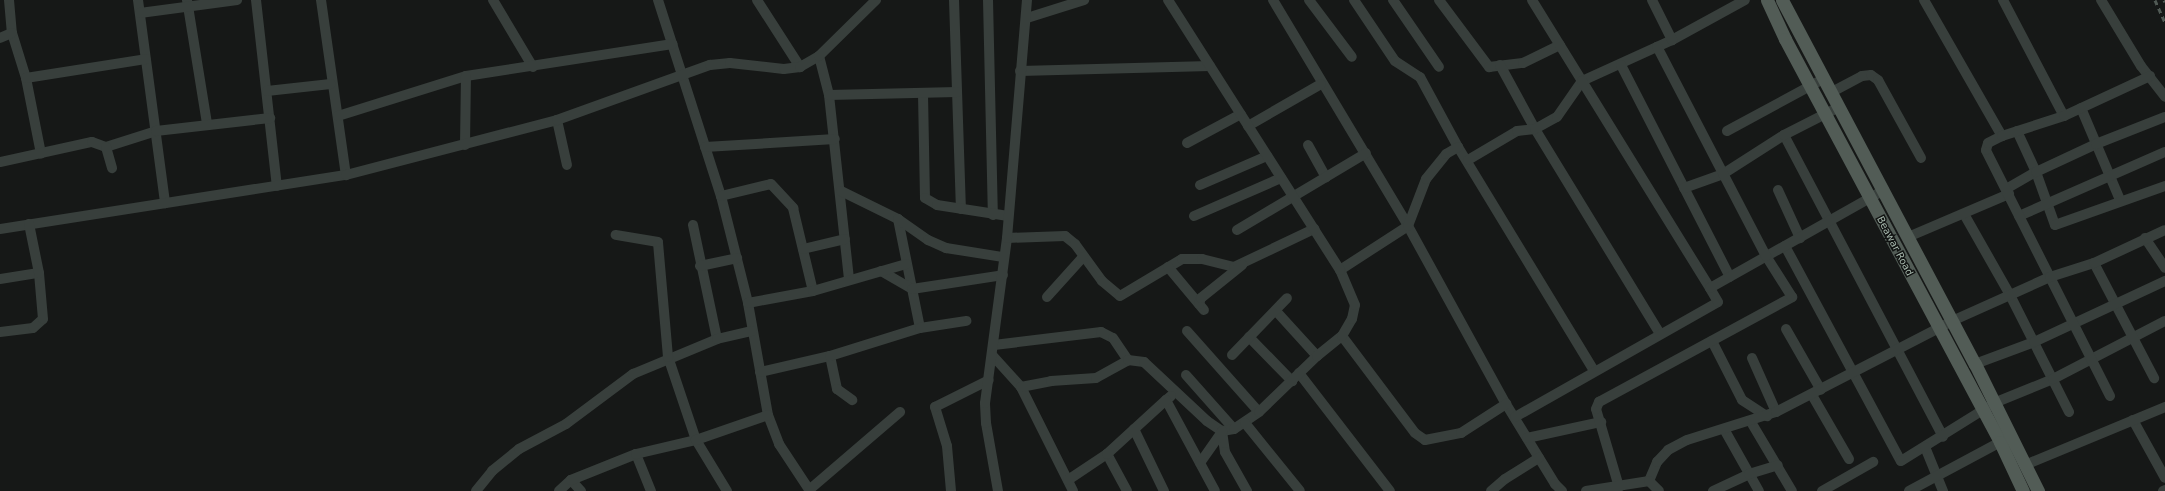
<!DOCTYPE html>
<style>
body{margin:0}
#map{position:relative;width:2165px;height:491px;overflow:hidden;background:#161817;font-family:"DejaVu Sans",sans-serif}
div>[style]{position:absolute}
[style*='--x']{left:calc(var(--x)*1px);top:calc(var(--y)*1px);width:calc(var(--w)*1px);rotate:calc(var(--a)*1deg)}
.minor>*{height:10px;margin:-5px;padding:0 5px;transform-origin:5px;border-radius:5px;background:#383f3c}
.major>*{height:13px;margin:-6.5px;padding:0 6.5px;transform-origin:6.5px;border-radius:6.5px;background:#525c56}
.rail>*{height:3px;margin-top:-1.5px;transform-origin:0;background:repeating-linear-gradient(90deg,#515a55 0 5px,transparent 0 9px)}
span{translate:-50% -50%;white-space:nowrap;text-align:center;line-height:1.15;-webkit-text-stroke:3px #111312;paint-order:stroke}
.street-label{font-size:10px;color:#a7b8ad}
</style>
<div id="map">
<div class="minor">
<i style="--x:9;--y:0;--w:33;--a:85"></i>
<i style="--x:12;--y:33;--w:47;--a:72.7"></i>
<i style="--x:26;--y:78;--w:77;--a:78.8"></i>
<i style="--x:138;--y:0;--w:205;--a:82.4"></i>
<i style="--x:187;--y:0;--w:126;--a:80.8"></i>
<i style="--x:256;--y:0;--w:187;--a:83.6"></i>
<i style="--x:321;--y:0;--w:177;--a:81.9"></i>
<i style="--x:493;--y:0;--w:78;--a:59.2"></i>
<i style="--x:658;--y:0;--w:206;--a:72.2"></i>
<i style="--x:721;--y:196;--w:110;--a:75.8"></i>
<i style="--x:748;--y:303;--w:114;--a:79.9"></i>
<i style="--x:768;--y:415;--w:31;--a:69"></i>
<i style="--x:779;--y:444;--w:56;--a:56.6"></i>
<i style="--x:757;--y:0;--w:80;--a:57.3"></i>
<i style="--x:954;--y:0;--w:209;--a:88.1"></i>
<i style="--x:988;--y:0;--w:215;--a:88.7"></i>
<i style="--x:1273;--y:0;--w:263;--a:59.1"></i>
<i style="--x:1408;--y:226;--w:203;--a:61.2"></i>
<i style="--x:1506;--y:404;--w:94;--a:58.5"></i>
<i style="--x:1555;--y:484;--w:10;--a:45"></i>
<i style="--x:1309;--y:0;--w:71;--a:53"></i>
<i style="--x:1354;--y:0;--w:73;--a:56.1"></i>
<i style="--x:1395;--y:61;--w:30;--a:33"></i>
<i style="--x:1420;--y:77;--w:80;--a:61.5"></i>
<i style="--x:1458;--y:147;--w:262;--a:58.7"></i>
<i style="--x:1393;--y:0;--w:81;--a:55.5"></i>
<i style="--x:1439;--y:0;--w:84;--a:53.3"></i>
<i style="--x:1489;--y:67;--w:34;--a:-7"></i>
<i style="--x:1523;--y:63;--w:41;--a:-25.9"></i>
<i style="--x:1532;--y:0;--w:95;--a:58.3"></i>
<i style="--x:1582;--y:81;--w:99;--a:-24.5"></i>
<i style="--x:1672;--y:40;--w:83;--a:-28.7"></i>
<i style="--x:1652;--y:0;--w:45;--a:63.4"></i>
<i style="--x:1924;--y:0;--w:157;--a:60.2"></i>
<i style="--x:2003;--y:0;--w:131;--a:62.3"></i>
<i style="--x:2101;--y:0;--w:77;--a:58.8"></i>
<i style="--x:2141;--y:66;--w:39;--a:52"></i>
<i style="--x:140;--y:13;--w:98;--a:-7.6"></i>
<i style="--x:1027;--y:18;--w:60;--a:-17.5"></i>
<i style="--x:0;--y:38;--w:13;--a:-23"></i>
<i style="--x:819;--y:56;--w:40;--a:75.6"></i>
<i style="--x:829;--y:95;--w:186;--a:83.8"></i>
<i style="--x:1500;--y:65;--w:73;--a:61.3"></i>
<i style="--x:1535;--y:129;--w:240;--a:58.6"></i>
<i style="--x:1621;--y:65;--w:238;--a:62.8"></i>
<i style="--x:1020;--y:71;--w:190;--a:-1.5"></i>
<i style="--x:26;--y:78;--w:121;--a:-9"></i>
<i style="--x:267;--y:91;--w:64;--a:-6.2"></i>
<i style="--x:1830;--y:93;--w:36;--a:-28"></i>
<i style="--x:1862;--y:76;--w:9;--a:-6"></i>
<i style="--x:1871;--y:75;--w:9;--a:36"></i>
<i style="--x:1878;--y:80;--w:89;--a:61.1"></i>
<i style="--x:923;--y:94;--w:104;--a:88.9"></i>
<i style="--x:925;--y:198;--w:14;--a:30"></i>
<i style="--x:937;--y:205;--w:72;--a:8.8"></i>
<i style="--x:829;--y:95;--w:128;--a:-1.3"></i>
<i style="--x:2081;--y:108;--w:100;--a:67"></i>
<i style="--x:338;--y:116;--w:134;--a:-17.4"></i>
<i style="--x:466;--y:76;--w:209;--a:-8.8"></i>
<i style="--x:557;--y:120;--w:46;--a:77.5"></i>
<i style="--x:1248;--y:126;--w:84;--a:-29.9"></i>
<i style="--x:1727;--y:131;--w:109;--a:-28.4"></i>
<i style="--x:2017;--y:131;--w:45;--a:65.1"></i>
<i style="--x:2036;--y:172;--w:56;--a:70.3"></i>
<i style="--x:2055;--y:225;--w:117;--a:-19.5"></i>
<i style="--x:1784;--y:135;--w:341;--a:62.2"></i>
<i style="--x:1187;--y:143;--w:61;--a:-28.2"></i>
<i style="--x:465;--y:145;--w:69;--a:-89.2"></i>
<i style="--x:1308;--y:145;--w:37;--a:61"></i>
<i style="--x:106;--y:147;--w:52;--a:-17.7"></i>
<i style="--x:156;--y:131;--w:115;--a:-6.5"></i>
<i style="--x:705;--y:147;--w:130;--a:-3.5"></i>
<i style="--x:1468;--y:160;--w:57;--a:-30.6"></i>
<i style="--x:1517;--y:131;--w:18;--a:-6"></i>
<i style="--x:1535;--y:129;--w:25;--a:-29"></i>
<i style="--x:1557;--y:117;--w:44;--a:-55.2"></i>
<i style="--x:1582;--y:81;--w:243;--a:58.3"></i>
<i style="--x:0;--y:162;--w:94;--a:-12.3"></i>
<i style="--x:92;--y:142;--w:15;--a:20"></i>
<i style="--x:106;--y:147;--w:22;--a:74"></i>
<i style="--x:1200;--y:185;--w:73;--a:-23.4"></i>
<i style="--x:1684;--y:188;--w:41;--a:-19.7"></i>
<i style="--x:1723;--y:174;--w:72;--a:-32.6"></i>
<i style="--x:1784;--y:135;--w:59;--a:-27"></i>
<i style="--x:2006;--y:189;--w:34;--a:-30"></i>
<i style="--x:2036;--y:172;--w:66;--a:-25"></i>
<i style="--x:2096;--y:144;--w:74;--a:-21.4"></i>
<i style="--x:1778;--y:190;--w:53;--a:65.4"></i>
<i style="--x:841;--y:191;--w:64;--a:26.2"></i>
<i style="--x:898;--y:219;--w:111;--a:78.6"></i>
<i style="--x:721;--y:196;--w:51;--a:-13.5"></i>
<i style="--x:771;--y:184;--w:33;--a:47"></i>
<i style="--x:793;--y:208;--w:85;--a:76.5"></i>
<i style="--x:1964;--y:214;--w:93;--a:60.4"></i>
<i style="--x:2010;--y:295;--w:131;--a:63.2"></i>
<i style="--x:1194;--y:216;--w:95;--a:-23.6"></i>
<i style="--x:2019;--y:216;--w:159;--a:-23.7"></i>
<i style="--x:898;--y:219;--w:37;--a:35"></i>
<i style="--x:928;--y:240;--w:20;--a:24"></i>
<i style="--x:946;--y:248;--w:58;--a:9"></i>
<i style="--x:693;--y:225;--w:116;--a:78.1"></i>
<i style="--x:0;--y:229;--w:350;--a:-8.9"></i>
<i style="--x:346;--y:175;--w:218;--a:-14.6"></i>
<i style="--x:557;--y:120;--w:163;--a:-19.8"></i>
<i style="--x:710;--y:65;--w:20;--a:-6"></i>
<i style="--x:730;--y:63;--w:54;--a:6.3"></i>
<i style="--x:784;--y:69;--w:16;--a:-7"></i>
<i style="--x:800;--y:67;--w:22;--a:-30"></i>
<i style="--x:819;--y:56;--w:80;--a:-44.5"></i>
<i style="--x:1237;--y:230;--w:150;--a:-30.8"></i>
<i style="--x:1908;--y:237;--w:110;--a:-23.1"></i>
<i style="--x:1007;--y:238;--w:58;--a:-2"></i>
<i style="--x:1065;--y:236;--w:13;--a:39"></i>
<i style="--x:1075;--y:244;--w:46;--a:53.9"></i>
<i style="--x:1102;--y:281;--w:23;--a:40"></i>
<i style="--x:1120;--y:296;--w:72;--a:-30.8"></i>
<i style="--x:1182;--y:259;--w:20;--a:0"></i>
<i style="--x:1202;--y:259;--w:33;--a:14"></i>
<i style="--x:1234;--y:267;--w:89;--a:-25.4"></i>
<i style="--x:2145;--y:238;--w:36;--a:56"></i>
<i style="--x:1785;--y:246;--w:244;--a:61.7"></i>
<i style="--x:1901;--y:461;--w:110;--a:-31.9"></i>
<i style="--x:1994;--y:403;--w:64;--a:-22.1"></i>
<i style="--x:2053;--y:379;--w:126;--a:-27.4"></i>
<i style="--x:803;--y:249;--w:43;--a:-13.4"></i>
<i style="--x:2094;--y:263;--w:130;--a:62.4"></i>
<i style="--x:700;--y:266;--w:38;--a:-12"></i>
<i style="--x:1168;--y:267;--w:56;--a:50.1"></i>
<i style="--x:1340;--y:270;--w:81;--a:-32.9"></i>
<i style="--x:1408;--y:226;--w:50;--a:-69"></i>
<i style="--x:1426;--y:179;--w:32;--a:-51"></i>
<i style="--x:1446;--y:154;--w:14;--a:-30"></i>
<i style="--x:881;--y:271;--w:36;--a:30"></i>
<i style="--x:912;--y:289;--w:92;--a:-8.7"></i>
<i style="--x:0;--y:279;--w:39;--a:-9"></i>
<i style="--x:1047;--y:297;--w:54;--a:-48"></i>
<i style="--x:748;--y:303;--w:66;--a:-10.5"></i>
<i style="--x:813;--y:291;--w:97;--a:-16.2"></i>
<i style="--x:1199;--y:304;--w:6;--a:-72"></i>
<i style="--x:1201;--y:298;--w:53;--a:-38.8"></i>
<i style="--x:1276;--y:311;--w:61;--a:47.7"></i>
<i style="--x:1786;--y:329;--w:70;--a:60.2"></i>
<i style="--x:1187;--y:331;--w:108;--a:48.4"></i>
<i style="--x:0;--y:332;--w:33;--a:-7"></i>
<i style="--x:33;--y:328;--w:13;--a:-42"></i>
<i style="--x:43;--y:319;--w:46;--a:-95"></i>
<i style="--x:39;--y:273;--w:50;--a:-101.5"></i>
<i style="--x:1342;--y:336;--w:121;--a:53"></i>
<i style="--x:1415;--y:433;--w:12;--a:35"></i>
<i style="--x:1425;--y:440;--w:37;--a:-11"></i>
<i style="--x:1461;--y:433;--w:54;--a:-32.8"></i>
<i style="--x:1249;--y:337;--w:62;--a:45.7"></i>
<i style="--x:1712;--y:341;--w:66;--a:63"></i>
<i style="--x:1742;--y:400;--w:30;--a:33"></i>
<i style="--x:994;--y:345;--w:108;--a:-6.9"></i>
<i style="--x:1101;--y:332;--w:13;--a:27"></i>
<i style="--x:1113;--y:338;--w:27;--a:56"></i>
<i style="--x:1232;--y:355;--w:79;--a:-46"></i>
<i style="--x:830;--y:356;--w:34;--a:78"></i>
<i style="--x:837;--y:389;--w:19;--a:36"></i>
<i style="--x:993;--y:356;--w:42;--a:47.9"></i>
<i style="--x:1021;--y:387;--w:116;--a:63.4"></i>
<i style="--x:1752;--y:358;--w:59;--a:66"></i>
<i style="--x:1975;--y:364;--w:63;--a:-20.4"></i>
<i style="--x:2034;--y:342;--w:145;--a:-25"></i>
<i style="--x:760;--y:372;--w:72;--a:-12.9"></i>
<i style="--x:830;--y:356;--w:94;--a:-17.3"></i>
<i style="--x:920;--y:328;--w:47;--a:-8.7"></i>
<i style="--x:1299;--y:373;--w:149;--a:52.4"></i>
<i style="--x:1186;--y:375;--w:72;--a:48.4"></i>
<i style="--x:1021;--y:387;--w:31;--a:-11"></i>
<i style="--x:1051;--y:381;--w:45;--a:-3.8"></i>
<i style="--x:1096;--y:378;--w:37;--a:-29"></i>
<i style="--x:1128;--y:360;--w:16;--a:7"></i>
<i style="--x:1144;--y:362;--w:86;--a:43.1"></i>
<i style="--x:1207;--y:421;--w:18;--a:34"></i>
<i style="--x:1222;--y:431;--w:12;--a:-9"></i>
<i style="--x:1234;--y:429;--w:30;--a:-34"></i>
<i style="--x:1259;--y:412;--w:81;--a:-44"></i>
<i style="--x:1317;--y:356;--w:32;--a:-39"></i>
<i style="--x:1342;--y:336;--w:20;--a:-60"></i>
<i style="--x:1352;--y:319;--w:14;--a:-78"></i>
<i style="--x:1355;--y:305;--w:38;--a:-113"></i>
<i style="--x:1340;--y:270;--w:320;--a:-122.5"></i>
<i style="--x:1812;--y:395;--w:74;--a:60"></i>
<i style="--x:1171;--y:396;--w:6;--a:141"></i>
<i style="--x:1166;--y:400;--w:103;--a:61.7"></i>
<i style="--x:2110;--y:396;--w:275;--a:-116.8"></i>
<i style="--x:1986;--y:150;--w:7;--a:-74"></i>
<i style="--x:1988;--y:143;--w:16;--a:-27"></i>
<i style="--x:2002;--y:136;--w:65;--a:-17.9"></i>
<i style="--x:2064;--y:116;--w:95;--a:-24.9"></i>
<i style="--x:1515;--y:417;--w:233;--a:-29.5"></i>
<i style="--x:1718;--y:302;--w:16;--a:-120"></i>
<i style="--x:1710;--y:288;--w:200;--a:-29.4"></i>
<i style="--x:2133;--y:420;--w:66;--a:61.1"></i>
<i style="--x:1751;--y:422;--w:80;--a:59.3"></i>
<i style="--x:1245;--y:423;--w:87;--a:51"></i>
<i style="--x:1134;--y:429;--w:69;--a:64.2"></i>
<i style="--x:1724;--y:429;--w:71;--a:60.6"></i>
<i style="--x:1222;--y:431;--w:21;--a:82"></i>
<i style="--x:1225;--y:452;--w:45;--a:60.6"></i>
<i style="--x:1527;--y:438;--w:76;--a:-12.2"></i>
<i style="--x:1925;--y:447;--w:48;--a:67.8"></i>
<i style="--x:636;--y:454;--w:40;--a:68"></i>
<i style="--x:1107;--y:454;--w:42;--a:61.6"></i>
<i style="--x:1200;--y:463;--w:39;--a:-55"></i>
<i style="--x:2025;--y:465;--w:152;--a:-22.5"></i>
<i style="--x:571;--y:480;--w:15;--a:48"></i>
<i style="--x:1068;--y:480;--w:47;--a:-33.7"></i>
<i style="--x:1107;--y:454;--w:80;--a:-42.5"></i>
<i style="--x:1649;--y:481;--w:21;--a:-67"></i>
<i style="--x:1657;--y:462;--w:16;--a:-47"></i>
<i style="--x:1668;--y:450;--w:21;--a:-28"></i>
<i style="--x:1687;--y:440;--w:93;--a:-17.5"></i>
<i style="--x:1776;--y:412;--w:198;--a:-27.3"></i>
<i style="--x:1952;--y:321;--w:107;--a:-24.2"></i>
<i style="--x:2050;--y:277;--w:46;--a:-17.7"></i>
<i style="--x:2094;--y:263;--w:78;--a:-24.9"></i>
<i style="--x:1619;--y:487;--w:81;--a:-106.4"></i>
<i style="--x:1596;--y:409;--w:8;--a:-67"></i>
<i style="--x:1599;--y:402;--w:220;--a:-28.5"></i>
<i style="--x:1792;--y:297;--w:49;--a:-122.4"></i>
<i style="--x:1766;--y:256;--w:236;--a:-117.5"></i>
<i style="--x:809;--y:490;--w:120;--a:-40.6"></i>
<i style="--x:476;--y:491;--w:26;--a:-51"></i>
<i style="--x:492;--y:471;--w:35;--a:-39"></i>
<i style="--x:519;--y:449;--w:53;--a:-28"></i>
<i style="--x:566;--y:424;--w:84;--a:-36.7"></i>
<i style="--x:633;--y:374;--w:91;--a:-22.6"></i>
<i style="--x:717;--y:339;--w:36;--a:-13"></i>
<i style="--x:559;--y:491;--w:16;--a:-43"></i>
<i style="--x:571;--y:480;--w:70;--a:-21.8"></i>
<i style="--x:636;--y:454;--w:62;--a:-13.1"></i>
<i style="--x:696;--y:440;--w:88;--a:-108.6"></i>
<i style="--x:668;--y:357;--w:115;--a:-95"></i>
<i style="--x:658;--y:242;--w:43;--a:-170.5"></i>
<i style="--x:727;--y:491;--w:60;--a:-121.3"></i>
<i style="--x:696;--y:440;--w:76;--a:-19.1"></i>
<i style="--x:951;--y:491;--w:45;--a:-95.1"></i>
<i style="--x:947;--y:446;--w:41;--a:-107.1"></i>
<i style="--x:935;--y:407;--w:60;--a:-26.6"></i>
<i style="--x:998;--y:491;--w:69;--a:-100"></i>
<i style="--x:986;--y:423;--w:20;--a:-93"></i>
<i style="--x:985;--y:403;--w:166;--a:-82.4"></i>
<i style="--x:1007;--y:238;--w:239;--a:-85.2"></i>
<i style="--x:1491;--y:491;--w:18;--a:-41"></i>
<i style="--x:1505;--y:479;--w:40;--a:-32"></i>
<i style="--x:1586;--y:491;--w:64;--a:-9"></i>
<i style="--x:1649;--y:481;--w:14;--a:45"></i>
<i style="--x:1713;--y:491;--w:40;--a:-25"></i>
<i style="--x:1749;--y:474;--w:30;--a:-17"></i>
<i style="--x:1822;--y:491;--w:59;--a:-29.6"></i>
<i style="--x:1909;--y:491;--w:110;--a:-28.2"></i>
<i style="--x:2163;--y:491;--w:2;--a:-27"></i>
</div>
<div class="major">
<i style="--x:1767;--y:0;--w:43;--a:65.2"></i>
<i style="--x:1785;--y:39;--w:457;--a:61.9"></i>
<i style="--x:2000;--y:442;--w:54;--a:64.9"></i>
<i style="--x:1782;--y:0;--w:412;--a:62.1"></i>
<i style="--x:1975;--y:364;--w:142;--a:63.6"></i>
</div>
<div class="rail">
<i style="--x:2155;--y:0;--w:24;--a:66"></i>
<i style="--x:2164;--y:0;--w:2;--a:63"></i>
</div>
<div class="street-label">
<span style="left:1895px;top:246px;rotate:62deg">Beawar Road</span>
</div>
</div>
